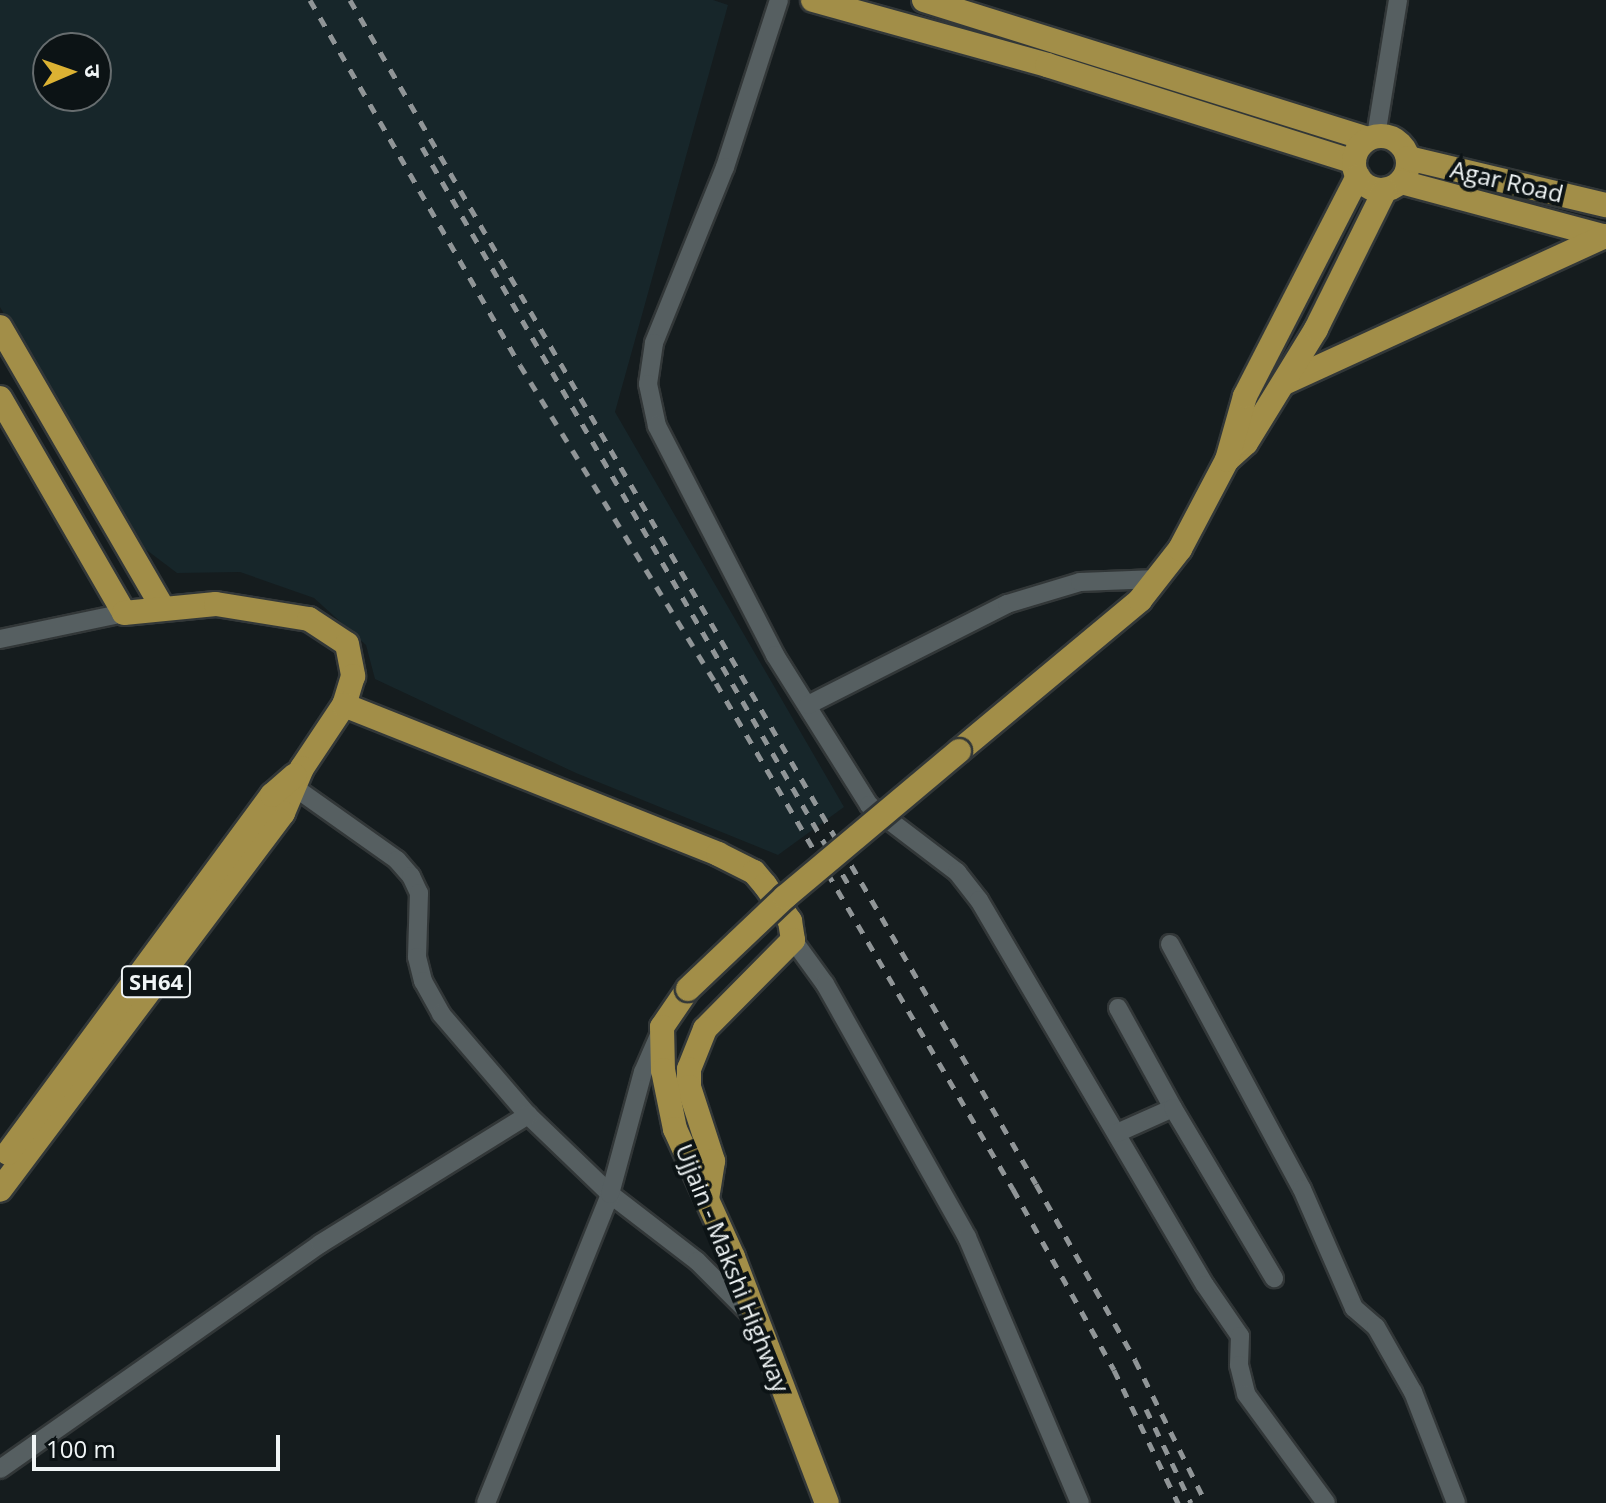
<!DOCTYPE html>
<meta charset="utf-8">
<style>
body{margin:0}
#map{position:relative;width:1606px;height:1503px;overflow:hidden;background:#151c1e;font-family:"Open Sans","Noto Sans Devanagari",sans-serif}
div>[style]{position:absolute}
[style*='--x']{left:calc(var(--x)*1px);top:calc(var(--y)*1px);width:calc(var(--w)*1px);rotate:calc(var(--a)*1deg)}
.built>*{inset:0;background:#17262a}
.roads{filter:drop-shadow(2px 0 #323738) drop-shadow(-2px 0 #323738) drop-shadow(0 2px #323738) drop-shadow(0 -2px #323738)}
.minor>*{height:18px;margin:-9px;padding:0 9px;transform-origin:9px;border-radius:9px;background:#565f61}
.major>*{height:24px;margin:-12px;padding:0 12px;transform-origin:12px;border-radius:12px;background:#a28e48}
.major>.ring{margin:-12px;padding:0;box-sizing:content-box;background:none;border:24px solid #a28e48;border-radius:50%}
.rail>*{height:5px;margin-top:-2.5px;transform-origin:0;background:repeating-linear-gradient(90deg,#909597 0 10px,transparent 0 20px)}
.bridges{filter:drop-shadow(2px 0 #323738) drop-shadow(-2px 0 #323738) drop-shadow(0 2px #323738) drop-shadow(0 -2px #323738)}
.major-bridge>*{height:24px;margin:-12px;padding:0 12px;transform-origin:12px;border-radius:12px;background:#a28e48}
span{translate:-50% -50%;white-space:nowrap;text-align:center;line-height:1.15;-webkit-text-stroke:8px #0c1315;paint-order:stroke}
.shield-label span{padding:2px 6px;background:#0c1315;border:2px solid;border-radius:6px;-webkit-text-stroke-width:0}
.shield-label{font-size:22px;color:#f0f5f6;font-weight:700}
.street-label{font-size:24px;color:#f0f5f6}
.north{position:absolute;left:32px;top:32px;width:80px;height:80px;box-sizing:border-box;background:#0c1315;border:2px solid #676d6f;border-radius:50%;rotate:88deg;font-size:22px;font-weight:700;line-height:32px;text-align:center;color:#f0f5f6}
.north::after{content:'';display:block;margin:auto;width:28px;height:36px;background:#dcb233;clip-path:polygon(50% 0,100% 100%,50% 72%,0 100%)}
.scale{position:absolute;left:32px;top:1435px;width:248px;height:36px;box-sizing:border-box;border:4px solid #f0f5f6;border-top:0;padding-left:10px;font-size:24px;line-height:28px;white-space:nowrap;color:#f0f5f6;-webkit-text-stroke:6px #0c1315;paint-order:stroke}
</style>
<div id="map">
<div class="built">
<i style="clip-path:polygon(evenodd,0 0,713px 0,728px 5px,615px 412px,844px 807px,778px 855px,576px 773px,375px 679px,366px 645px,314px 598px,240px 572px,177px 573px,132px 539px,0 307px,0 0,48px 48px,96px 48px,96px 96px,48px 96px,48px 48px)"></i>
</div>
<div class="roads">
<div class="minor">
<i style="--x:779;--y:0;--w:176;--a:107.9"></i>
<i style="--x:725;--y:167;--w:190;--a:112"></i>
<i style="--x:654;--y:343;--w:41;--a:98.3"></i>
<i style="--x:648;--y:384;--w:43;--a:77.9"></i>
<i style="--x:657;--y:426;--w:258;--a:62.7"></i>
<i style="--x:775;--y:655;--w:177;--a:57.9"></i>
<i style="--x:869;--y:805;--w:111;--a:37.3"></i>
<i style="--x:957;--y:872;--w:36;--a:52"></i>
<i style="--x:979;--y:900;--w:446;--a:59.6"></i>
<i style="--x:1205;--y:1285;--w:62;--a:55.5"></i>
<i style="--x:1240;--y:1336;--w:29;--a:92"></i>
<i style="--x:1239;--y:1365;--w:30;--a:76"></i>
<i style="--x:1246;--y:1394;--w:135;--a:53.7"></i>
<i style="--x:1376;--y:136;--w:138;--a:-80.8"></i>
<i style="--x:0;--y:639;--w:127;--a:-11.8"></i>
<i style="--x:808;--y:705;--w:223;--a:-26.9"></i>
<i style="--x:1007;--y:604;--w:76;--a:-16.8"></i>
<i style="--x:1080;--y:582;--w:77;--a:-2.2"></i>
<i style="--x:287;--y:782;--w:135;--a:35.3"></i>
<i style="--x:397;--y:860;--w:21;--a:49"></i>
<i style="--x:411;--y:876;--w:19;--a:65"></i>
<i style="--x:419;--y:893;--w:64;--a:91.8"></i>
<i style="--x:417;--y:957;--w:25;--a:76"></i>
<i style="--x:423;--y:981;--w:38;--a:61"></i>
<i style="--x:441;--y:1014;--w:133;--a:49.3"></i>
<i style="--x:528;--y:1115;--w:114;--a:43.9"></i>
<i style="--x:610;--y:1194;--w:110;--a:37.6"></i>
<i style="--x:697;--y:1261;--w:78;--a:45"></i>
<i style="--x:793;--y:940;--w:54;--a:54"></i>
<i style="--x:825;--y:984;--w:290;--a:60.7"></i>
<i style="--x:967;--y:1237;--w:289;--a:67"></i>
<i style="--x:1170;--y:944;--w:278;--a:61.7"></i>
<i style="--x:1302;--y:1189;--w:130;--a:66.4"></i>
<i style="--x:1354;--y:1308;--w:29;--a:41"></i>
<i style="--x:1376;--y:1327;--w:75;--a:60.4"></i>
<i style="--x:1413;--y:1392;--w:119;--a:68.8"></i>
<i style="--x:1118;--y:1008;--w:114;--a:61.2"></i>
<i style="--x:1117;--y:1133;--w:61;--a:-24.1"></i>
<i style="--x:1173;--y:1108;--w:198;--a:59.3"></i>
<i style="--x:0;--y:1469;--w:391;--a:-35.1"></i>
<i style="--x:320;--y:1244;--w:245;--a:-31.8"></i>
<i style="--x:486;--y:1503;--w:333;--a:-68.1"></i>
<i style="--x:610;--y:1194;--w:126;--a:-74.9"></i>
<i style="--x:643;--y:1072;--w:43;--a:-66.4"></i>
</div>
<div class="major">
<i style="--x:813;--y:0;--w:243;--a:15.5"></i>
<i style="--x:1047;--y:65;--w:322;--a:17.5"></i>
<i style="--x:924;--y:0;--w:465;--a:17.4"></i>
<i class="ring" style="left:1354px;top:136px;width:30px;height:30px"></i>
<i style="--x:1408;--y:158;--w:204;--a:13.4"></i>
<i style="--x:1401;--y:182;--w:212;--a:15"></i>
<i style="--x:0;--y:327;--w:323;--a:59.9"></i>
<i style="--x:1284;--y:383;--w:353;--a:-24.6"></i>
<i style="--x:0;--y:398;--w:248;--a:60"></i>
<i style="--x:124;--y:613;--w:92;--a:-5.6"></i>
<i style="--x:216;--y:604;--w:94;--a:9.2"></i>
<i style="--x:309;--y:619;--w:45;--a:33.3"></i>
<i style="--x:347;--y:644;--w:33;--a:79"></i>
<i style="--x:353;--y:676;--w:30;--a:107"></i>
<i style="--x:344;--y:705;--w:76;--a:123.7"></i>
<i style="--x:302;--y:768;--w:49;--a:112.9"></i>
<i style="--x:283;--y:813;--w:471;--a:126.9"></i>
<i style="--x:1227;--y:460;--w:25;--a:-42"></i>
<i style="--x:1246;--y:443;--w:134;--a:-58.4"></i>
<i style="--x:1316;--y:329;--w:155;--a:-63.6"></i>
<i style="--x:344;--y:705;--w:403;--a:21.7"></i>
<i style="--x:718;--y:854;--w:40;--a:26.6"></i>
<i style="--x:754;--y:872;--w:17;--a:50"></i>
<i style="--x:765;--y:885;--w:44;--a:55.2"></i>
<i style="--x:790;--y:921;--w:19;--a:81"></i>
<i style="--x:793;--y:940;--w:125;--a:134.7"></i>
<i style="--x:705;--y:1029;--w:43;--a:111.8"></i>
<i style="--x:689;--y:1069;--w:18;--a:90"></i>
<i style="--x:689;--y:1087;--w:78;--a:72"></i>
<i style="--x:713;--y:1161;--w:37;--a:99"></i>
<i style="--x:959;--y:751;--w:236;--a:-39.8"></i>
<i style="--x:1140;--y:600;--w:65;--a:-51.9"></i>
<i style="--x:1180;--y:549;--w:101;--a:-62.2"></i>
<i style="--x:1227;--y:460;--w:66;--a:-74.3"></i>
<i style="--x:1245;--y:396;--w:247;--a:-62.8"></i>
<i style="--x:688;--y:989;--w:46;--a:124.4"></i>
<i style="--x:662;--y:1027;--w:43;--a:88.7"></i>
<i style="--x:663;--y:1070;--w:60;--a:78.5"></i>
<i style="--x:675;--y:1129;--w:141;--a:65.6"></i>
<i style="--x:733;--y:1257;--w:263;--a:69.1"></i>
<i style="--x:8;--y:1153;--w:445;--a:-53.6"></i>
<i style="--x:272;--y:795;--w:30;--a:-41"></i>
</div>
</div>
<div class="rail">
<i style="--x:310;--y:0;--w:421;--a:60.1"></i>
<i style="--x:520;--y:365;--w:374;--a:58.4"></i>
<i style="--x:716;--y:683;--w:587;--a:59.59"></i>
<i style="--x:1013;--y:1189;--w:207;--a:60.8"></i>
<i style="--x:1114;--y:1370;--w:148;--a:64.3"></i>
<i style="--x:350;--y:0;--w:1368;--a:59.91"></i>
<i style="--x:1036;--y:1184;--w:202;--a:60.6"></i>
<i style="--x:1135;--y:1360;--w:160;--a:63.6"></i>
<i style="--x:422;--y:147;--w:855;--a:59.96"></i>
<i style="--x:1146;--y:1409;--w:104;--a:64.4"></i>
</div>
<div class="bridges">
<div class="major-bridge">
<i style="--x:688;--y:989;--w:134;--a:-43.5"></i>
<i style="--x:785;--y:897;--w:227;--a:-40"></i>
</div>
</div>
<div class="shield-label">
<span style="left:156px;top:982px">SH64</span>
</div>
<div class="street-label">
<span style="left:1507px;top:181px;rotate:13deg">Agar Road</span>
<span style="left:733px;top:1268px;rotate:68deg">Ujjain - Makshi Highway</span>
</div>
<div class="north">उ</div>
<div class="scale">100 m</div>
</div>
